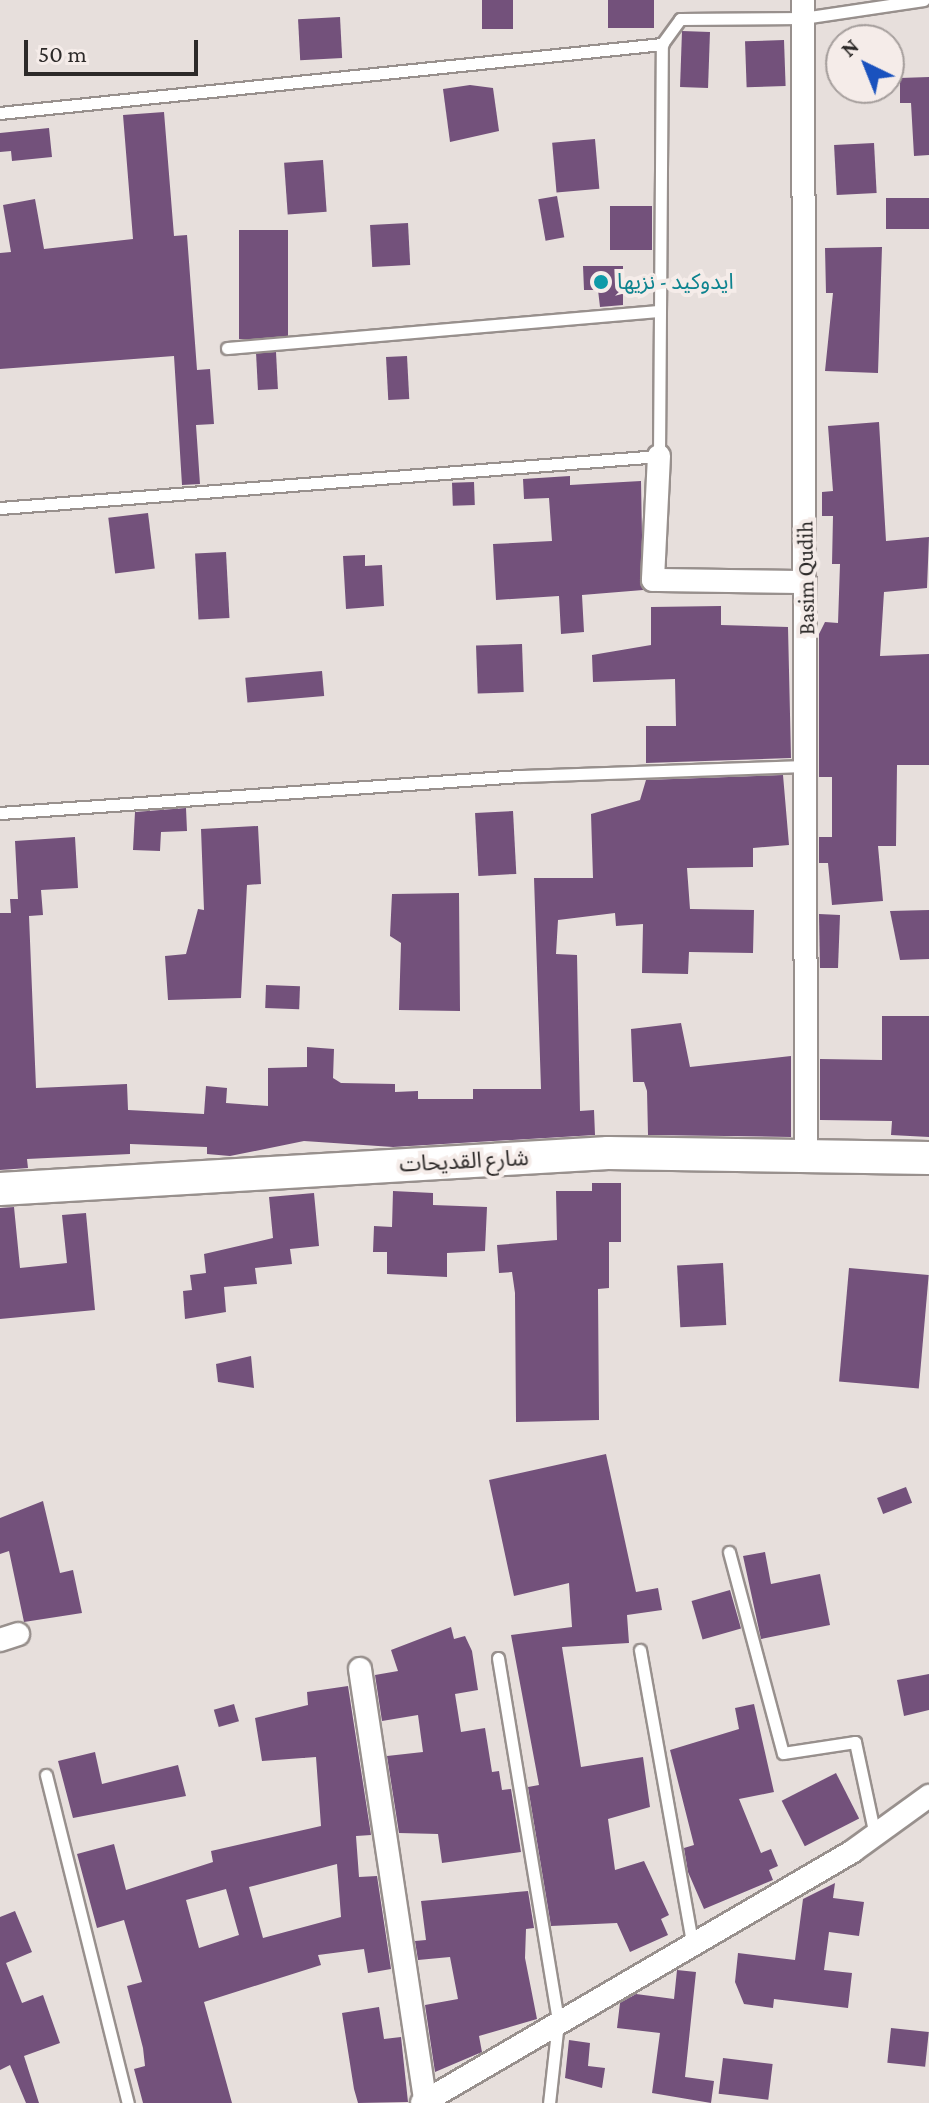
<!DOCTYPE html>
<meta charset="utf-8">
<style>
body{margin:0}
#map{position:relative;width:929px;height:2103px;overflow:hidden;background:#e7dfdc;font-family:"Crimson Pro","Noto Sans Arabic",serif}
div>[style]{position:absolute}
[style*='--x']{left:calc(var(--x)*1px);top:calc(var(--y)*1px);width:calc(var(--w)*1px);rotate:calc(var(--a)*1deg)}
.building>*{inset:0;background:#73517b;transform-origin:0 0}
.roads{filter:drop-shadow(2px 0 #98908d) drop-shadow(-2px 0 #98908d) drop-shadow(0 2px #98908d) drop-shadow(0 -2px #98908d)}
.lane>*{height:11px;margin:-5.5px;padding:0 5.5px;transform-origin:5.5px;border-radius:5.5px;background:#fff}
.street>*{height:22px;margin:-11px;padding:0 11px;transform-origin:11px;border-radius:11px;background:#fff}
.secondary>*{height:32px;margin:-16px;padding:0 16px;transform-origin:16px;border-radius:16px;background:#fff}
.dots>*{width:22px;height:22px;translate:-50% -50%;box-sizing:border-box;border:4px solid #f5ece9;border-radius:50%}
span{translate:-50% -50%;white-space:nowrap;text-align:center;line-height:1.15;-webkit-text-stroke:8px #f5ece9;paint-order:stroke}
.culture-label{font-size:22px;color:#0d838f}
.left{translate:0 -50%;text-align:left}
.street-label{font-size:22px;color:#2d2a29}
.north{position:absolute;left:825px;top:24px;width:80px;height:80px;box-sizing:border-box;background:#f5ece9;border:2px solid #a59e9c;border-radius:50%;rotate:317deg;font-size:22px;font-weight:700;line-height:32px;text-align:center;color:#2d2a29}
.north::after{content:'';display:block;margin:auto;width:28px;height:36px;background:#1a52be;clip-path:polygon(50% 0,100% 100%,50% 72%,0 100%)}
.scale{position:absolute;left:24px;top:40px;width:174px;height:36px;box-sizing:border-box;border:4px solid #2d2a29;border-top:0;padding-left:10px;font-size:24px;line-height:28px;white-space:nowrap;color:#2d2a29;-webkit-text-stroke:6px #f5ece9;paint-order:stroke}
</style>
<div id="map">
<div class="building">
<i style="left:482px;top:0;width:31px;height:29px"></i>
<i style="left:608px;top:0;width:46px;height:28px"></i>
<i style="left:340px;top:17px;width:41px;height:42px;rotate:87deg"></i>
<i style="left:682px;top:31px;width:28px;height:56px;rotate:2deg"></i>
<i style="left:784px;top:40px;width:46px;height:39px;rotate:88deg"></i>
<i style="clip-path:polygon(929px 77px,929px 155px,914px 156px,911px 103px,900px 103px,900px 78px)"></i>
<i style="clip-path:polygon(470px 85px,493px 88px,499px 131px,450px 142px,443px 89px)"></i>
<i style="clip-path:polygon(164px 112px,174px 236px,187px 235px,197px 370px,210px 369px,214px 424px,196px 425px,200px 484px,182px 485px,174px 356px,0 369px,0 253px,11px 252px,3px 205px,35px 199px,44px 249px,133px 239px,123px 115px)"></i>
<i style="clip-path:polygon(49px 128px,52px 157px,12px 161px,11px 151px,0 152px,0 133px)"></i>
<i style="left:595px;top:139px;width:50px;height:43px;rotate:85deg"></i>
<i style="left:874px;top:143px;width:50px;height:40px;rotate:87deg"></i>
<i style="left:323px;top:160px;width:52px;height:39px;rotate:86deg"></i>
<i style="left:557px;top:196px;width:42px;height:19px;rotate:80deg"></i>
<i style="left:929px;top:198px;width:31px;height:43px;rotate:90deg"></i>
<i style="left:610px;top:206px;width:42px;height:44px"></i>
<i style="left:408px;top:223px;width:42px;height:38px;rotate:87deg"></i>
<i style="left:239px;top:230px;width:49px;height:109px"></i>
<i style="clip-path:polygon(882px 247px,878px 373px,825px 371px,833px 293px,826px 293px,825px 248px)"></i>
<i style="clip-path:polygon(583px 266px,623px 266px,623px 305px,600px 307px,598px 290px,584px 290px)"></i>
<i style="left:276px;top:352px;width:37px;height:20px;rotate:87deg"></i>
<i style="left:407px;top:356px;width:43px;height:21px;rotate:87deg"></i>
<i style="clip-path:polygon(879px 422px,886px 541px,929px 537px,927px 588px,884px 592px,880px 656px,929px 654px,929px 765px,897px 765px,896px 846px,878px 846px,883px 901px,832px 905px,828px 863px,819px 863px,819px 837px,832px 837px,832px 777px,819px 777px,819px 634px,825px 622px,838px 623px,840px 564px,832px 564px,833px 516px,822px 516px,822px 492px,833px 491px,828px 426px)"></i>
<i style="clip-path:polygon(570px 476px,570px 485px,641px 481px,643px 590px,582px 595px,584px 632px,561px 634px,559px 596px,496px 600px,493px 544px,552px 541px,549px 498px,524px 499px,523px 479px)"></i>
<i style="left:474px;top:482px;width:23px;height:22px;rotate:88deg"></i>
<i style="left:148px;top:513px;width:56px;height:40px;rotate:83deg"></i>
<i style="left:226px;top:552px;width:66px;height:31px;rotate:87deg"></i>
<i style="clip-path:polygon(365px 555px,365px 566px,382px 565px,384px 606px,346px 609px,343px 556px)"></i>
<i style="clip-path:polygon(721px 606px,721px 625px,788px 627px,791px 758px,646px 763px,646px 726px,676px 726px,675px 679px,593px 682px,592px 655px,651px 645px,651px 607px)"></i>
<i style="left:522px;top:644px;width:48px;height:46px;rotate:88deg"></i>
<i style="left:322px;top:671px;width:25px;height:77px;rotate:85deg"></i>
<i style="clip-path:polygon(783px 775px,789px 845px,753px 848px,753px 867px,687px 868px,690px 909px,754px 910px,753px 953px,689px 952px,688px 974px,642px 973px,643px 924px,616px 926px,615px 913px,558px 920px,556px 954px,577px 955px,580px 1111px,594px 1110px,595px 1135px,393px 1147px,304px 1141px,230px 1156px,207px 1154px,207px 1147px,130px 1144px,130px 1154px,27px 1159px,28px 1168px,0 1170px,0 913px,11px 913px,10px 899px,18px 899px,15px 841px,75px 837px,78px 888px,41px 890px,43px 915px,29px 916px,36px 1088px,127px 1084px,128px 1110px,204px 1114px,206px 1086px,227px 1088px,226px 1103px,268px 1106px,268px 1068px,307px 1067px,307px 1047px,334px 1049px,333px 1078px,341px 1083px,395px 1084px,395px 1092px,418px 1091px,418px 1099px,473px 1099px,473px 1089px,541px 1089px,534px 878px,593px 878px,591px 814px,640px 800px,646px 780px)"></i>
<i style="clip-path:polygon(186px 808px,187px 831px,161px 832px,160px 851px,133px 850px,135px 812px)"></i>
<i style="left:513px;top:811px;width:63px;height:38px;rotate:87deg"></i>
<i style="clip-path:polygon(258px 826px,261px 884px,247px 885px,241px 998px,168px 1000px,165px 956px,186px 954px,198px 909px,204px 910px,201px 829px)"></i>
<i style="clip-path:polygon(459px 893px,460px 1011px,399px 1010px,401px 943px,390px 936px,392px 894px)"></i>
<i style="clip-path:polygon(929px 910px,929px 959px,900px 960px,890px 911px)"></i>
<i style="clip-path:polygon(819px 914px,840px 915px,838px 968px,820px 968px)"></i>
<i style="left:266px;top:985px;width:34px;height:23px;rotate:2deg"></i>
<i style="clip-path:polygon(882px 1016px,929px 1016px,929px 1137px,891px 1135px,892px 1121px,820px 1120px,820px 1059px,882px 1060px)"></i>
<i style="clip-path:polygon(681px 1023px,690px 1067px,791px 1056px,791px 1137px,648px 1135px,647px 1091px,644px 1082px,633px 1082px,631px 1029px)"></i>
<i style="clip-path:polygon(592px 1183px,621px 1183px,621px 1242px,609px 1242px,609px 1288px,598px 1289px,599px 1420px,516px 1422px,515px 1293px,512px 1272px,499px 1273px,497px 1245px,557px 1240px,556px 1191px,592px 1191px)"></i>
<i style="clip-path:polygon(393px 1191px,433px 1193px,433px 1205px,487px 1207px,485px 1251px,447px 1253px,447px 1277px,387px 1274px,387px 1252px,373px 1252px,374px 1226px,392px 1227px)"></i>
<i style="clip-path:polygon(314px 1193px,319px 1246px,290px 1249px,292px 1264px,255px 1268px,257px 1284px,224px 1287px,226px 1312px,185px 1319px,183px 1291px,192px 1290px,190px 1275px,206px 1273px,204px 1254px,273px 1238px,269px 1197px)"></i>
<i style="clip-path:polygon(14px 1207px,20px 1268px,67px 1263px,62px 1215px,86px 1213px,95px 1310px,0 1319px,0 1208px)"></i>
<i style="left:723px;top:1263px;width:62px;height:46px;rotate:87deg"></i>
<i style="left:849px;top:1268px;width:80px;height:114px;rotate:5deg"></i>
<i style="clip-path:polygon(251px 1356px,254px 1388px,218px 1382px,216px 1364px)"></i>
<i style="clip-path:polygon(606px 1454px,636px 1592px,658px 1588px,662px 1610px,627px 1615px,629px 1643px,562px 1647px,581px 1767px,643px 1757px,650px 1807px,608px 1819px,615px 1870px,644px 1861px,669px 1915px,661px 1919px,668px 1935px,630px 1952px,617px 1923px,551px 1926px,528px 1787px,539px 1785px,511px 1635px,572px 1627px,569px 1583px,514px 1596px,489px 1480px)"></i>
<i style="left:906px;top:1487px;width:17px;height:31px;rotate:69deg"></i>
<i style="clip-path:polygon(43px 1501px,60px 1573px,73px 1570px,82px 1613px,24px 1622px,9px 1551px,0 1554px,0 1518px)"></i>
<i style="clip-path:polygon(765px 1552px,771px 1584px,820px 1574px,830px 1625px,761px 1639px,743px 1556px)"></i>
<i style="left:730px;top:1590px;width:40px;height:40px;rotate:74deg"></i>
<i style="clip-path:polygon(451px 1627px,454px 1639px,465px 1636px,472px 1651px,478px 1690px,455px 1694px,461px 1732px,485px 1728px,492px 1772px,499px 1771px,502px 1790px,511px 1789px,521px 1852px,442px 1863px,438px 1834px,399px 1833px,387px 1756px,423px 1752px,418px 1715px,382px 1721px,375px 1675px,398px 1671px,391px 1650px)"></i>
<i style="clip-path:polygon(929px 1674px,929px 1710px,904px 1716px,897px 1680px)"></i>
<i style="clip-path:polygon(evenodd,348px 1686px,371px 1835px,356px 1836px,359px 1877px,377px 1876px,391px 1969px,368px 1973px,364px 1949px,318px 1955px,321px 1965px,204px 2002px,232px 2103px,143px 2103px,134px 2069px,145px 2066px,143px 2048px,127px 1986px,142px 1982px,124px 1920px,97px 1928px,77px 1854px,114px 1844px,126px 1890px,213px 1862px,211px 1851px,321px 1826px,316px 1757px,262px 1761px,255px 1718px,308px 1705px,307px 1692px,348px 1686px,337px 1864px,341px 1917px,263px 1938px,249px 1887px,337px 1864px,348px 1686px,226px 1889px,239px 1935px,199px 1948px,186px 1900px,226px 1889px)"></i>
<i style="left:234px;top:1704px;width:18px;height:21px;rotate:74deg"></i>
<i style="clip-path:polygon(754px 1704px,774px 1792px,739px 1799px,761px 1853px,771px 1849px,778px 1866px,769px 1870px,773px 1880px,704px 1909px,688px 1872px,684px 1848px,694px 1845px,670px 1750px,739px 1729px,735px 1708px)"></i>
<i style="clip-path:polygon(95px 1752px,102px 1784px,178px 1765px,186px 1796px,73px 1818px,58px 1761px)"></i>
<i style="left:836px;top:1773px;width:51px;height:61px;rotate:63deg"></i>
<i style="clip-path:polygon(835px 1883px,833px 1898px,864px 1902px,859px 1936px,829px 1932px,824px 1970px,852px 1973px,848px 2008px,774px 1999px,773px 2008px,744px 2004px,735px 1982px,738px 1953px,795px 1960px,803px 1899px)"></i>
<i style="clip-path:polygon(528px 1891px,534px 1928px,526px 1929px,525px 1958px,537px 2019px,479px 2036px,482px 2052px,435px 2072px,425px 2005px,458px 1999px,450px 1957px,418px 1960px,415px 1941px,426px 1940px,421px 1901px)"></i>
<i style="clip-path:polygon(15px 1911px,32px 1952px,6px 1963px,22px 2003px,43px 1995px,60px 2043px,24px 2056px,39px 2103px,26px 2103px,10px 2065px,0 2070px,0 1917px)"></i>
<i style="clip-path:polygon(677px 1970px,696px 1972px,685px 2077px,714px 2081px,711px 2103px,652px 2093px,660px 2033px,617px 2028px,620px 2003px,636px 1994px,674px 1999px)"></i>
<i style="clip-path:polygon(379px 2007px,384px 2039px,401px 2037px,408px 2102px,358px 2103px,354px 2089px,342px 2013px)"></i>
<i style="left:891px;top:2028px;width:38px;height:35px;rotate:6deg"></i>
<i style="clip-path:polygon(569px 2040px,590px 2043px,588px 2066px,605px 2068px,602px 2088px,565px 2078px)"></i>
<i style="left:723px;top:2058px;width:50px;height:36px;rotate:7deg"></i>
</div>
<div class="roads">
<div class="lane">
<i style="--x:0;--y:113;--w:666;--a:-5.95"></i>
<i style="--x:662;--y:44;--w:31;--a:-54"></i>
<i style="--x:680;--y:19;--w:123;--a:-0.5"></i>
<i style="--x:803;--y:18;--w:122;--a:-8.5"></i>
<i style="--x:227;--y:348;--w:433;--a:-4.9"></i>
<i style="--x:0;--y:508;--w:661;--a:-4.51"></i>
<i style="--x:659;--y:456;--w:412;--a:-89.6"></i>
<i style="--x:0;--y:813;--w:521;--a:-4.07"></i>
<i style="--x:520;--y:776;--w:286;--a:-2"></i>
<i style="--x:729;--y:1552;--w:208;--a:75"></i>
<i style="--x:783;--y:1753;--w:73;--a:-8.7"></i>
<i style="--x:855;--y:1742;--w:95;--a:77.9"></i>
<i style="--x:640;--y:1650;--w:296;--a:79.9"></i>
<i style="--x:498;--y:1658;--w:369;--a:80.6"></i>
<i style="--x:558;--y:2022;--w:81;--a:96.3"></i>
<i style="--x:46;--y:1775;--w:338;--a:76"></i>
</div>
<div class="street">
<i style="--x:803;--y:0;--w:1157;--a:89.85"></i>
<i style="--x:659;--y:456;--w:124;--a:92.8"></i>
<i style="--x:653;--y:580;--w:152;--a:0.8"></i>
<i style="--x:0;--y:1640;--w:19;--a:-18"></i>
<i style="--x:360;--y:1669;--w:437;--a:81.4"></i>
<i style="--x:422;--y:2103;--w:499;--a:-30.3"></i>
<i style="--x:853;--y:1851;--w:94;--a:-35.9"></i>
</div>
<div class="secondary">
<i style="--x:0;--y:1189;--w:609;--a:-3.39"></i>
<i style="--x:608;--y:1153;--w:321;--a:0.9"></i>
</div>
</div>
<div class="dots">
<i style="left:601px;top:282px;background:#0f9aa8"></i>
</div>
<div class="culture-label">
<span class="left" style="left:617px;top:282px">ايدوكيد - نزيها</span>
</div>
<div class="street-label">
<span style="left:806px;top:578px;rotate:-91deg">Basim Qudih</span>
<span style="left:464px;top:1161px;rotate:-3deg">شارع القديحات</span>
</div>
<div class="north">N</div>
<div class="scale">50 m</div>
</div>
